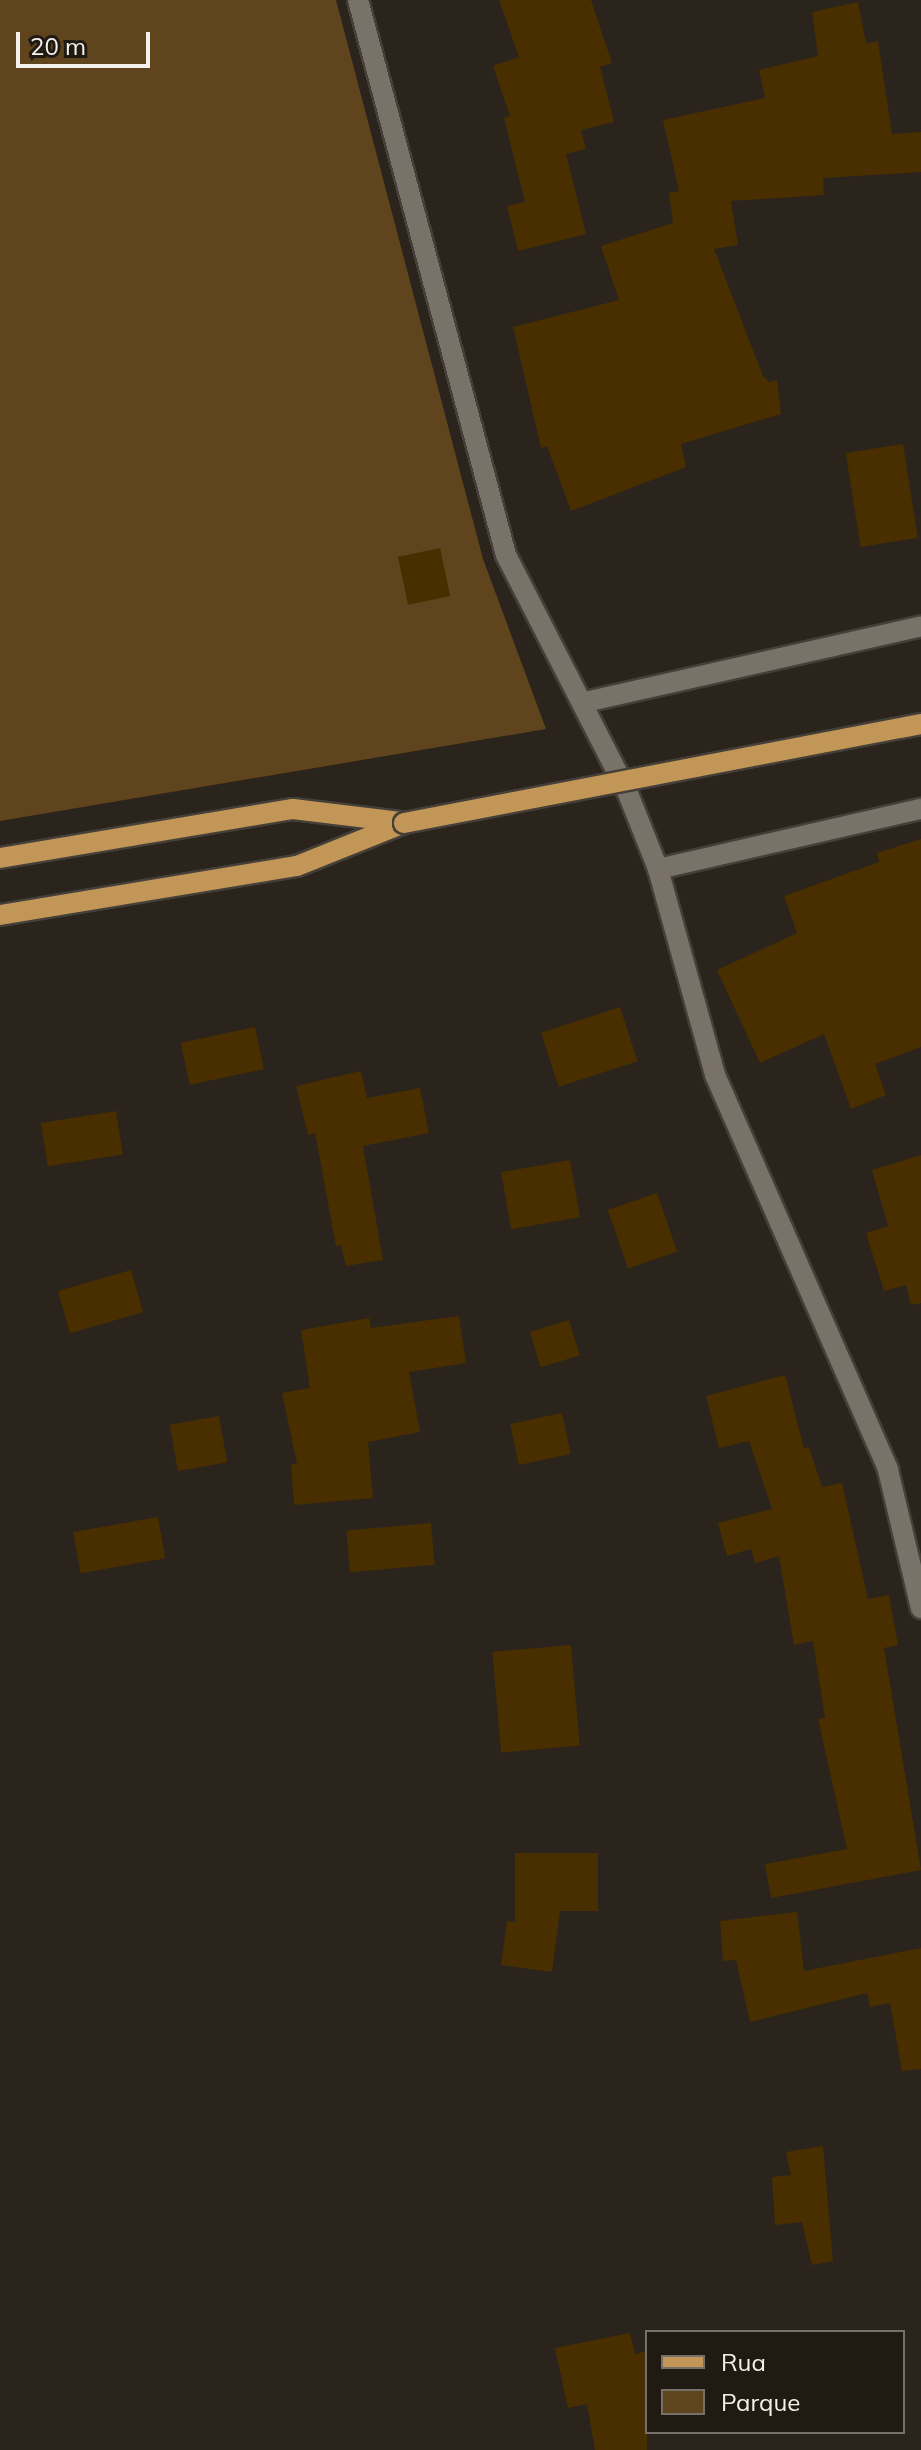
<!DOCTYPE html>
<style>
body{margin:0}
#map{position:relative;width:921px;height:2450px;overflow:hidden;background:#2a241c;font-family:Mulish,sans-serif}
div>[style]{position:absolute}
[style*='--x']{left:calc(var(--x)*1px);top:calc(var(--y)*1px);width:calc(var(--w)*1px);rotate:calc(var(--a)*1deg)}
.green>*{inset:0;background:#5f441d}
.building>*{inset:0;background:#492e00;transform-origin:0 0}
.roads{filter:drop-shadow(2px 0 #443f39) drop-shadow(-2px 0 #443f39) drop-shadow(0 2px #443f39) drop-shadow(0 -2px #443f39)}
.street>*{height:20px;margin:-10px;padding:0 10px;transform-origin:10px;border-radius:10px;background:#797269}
.primary>*{height:20px;margin:-10px;padding:0 10px;transform-origin:10px;border-radius:10px;background:#c29656}
.bridges{filter:drop-shadow(2px 0 #443f39) drop-shadow(-2px 0 #443f39) drop-shadow(0 2px #443f39) drop-shadow(0 -2px #443f39)}
.primary-bridge>*{height:20px;margin:-10px;padding:0 10px;transform-origin:10px;border-radius:10px;background:#c29656}
span{translate:-50% -50%;white-space:nowrap;text-align:center;line-height:1.15;-webkit-text-stroke:8px #201a13;paint-order:stroke}
.legend{position:absolute;left:645px;top:2330px;width:260px;height:104px;box-sizing:border-box;background:#201a13;border:2px solid #757069;margin:0;padding:10px 14px;list-style:none;font-size:24px;color:#f4f0eb}
.legend li{display:flex;align-items:center;gap:16px;height:40px}
.legend b{width:40px;border:2px solid #757069}
.scale{position:absolute;left:16px;top:32px;width:134px;height:36px;box-sizing:border-box;border:4px solid #f4f0eb;border-top:0;padding-left:10px;font-size:24px;line-height:28px;white-space:nowrap;color:#f4f0eb;-webkit-text-stroke:6px #201a13;paint-order:stroke}
</style>
<div id="map">
<div class="green">
<i style="clip-path:polygon(0 0,336px 0,483px 559px,546px 729px,0 821px)"></i>
</div>
<div class="building">
<i style="clip-path:polygon(499px 0,591px 0,612px 63px,600px 67px,614px 122px,581px 130px,586px 149px,566px 154px,586px 234px,518px 251px,507px 206px,525px 202px,504px 118px,510px 116px,493px 66px,519px 57px)"></i>
<i style="clip-path:polygon(858px 2px,866px 43px,878px 41px,892px 134px,921px 132px,921px 172px,823px 178px,824px 195px,731px 201px,738px 245px,714px 249px,763px 376px,769px 382px,777px 380px,781px 414px,681px 444px,686px 467px,571px 511px,547px 446px,541px 448px,513px 327px,619px 300px,601px 246px,673px 223px,669px 193px,679px 191px,663px 120px,765px 98px,759px 70px,818px 56px,812px 12px)"></i>
<i style="left:903px;top:444px;width:95px;height:58px;rotate:81deg"></i>
<i style="left:440px;top:548px;width:49px;height:43px;rotate:78deg"></i>
<i style="clip-path:polygon(921px 839px,921px 1047px,875px 1064px,886px 1095px,851px 1109px,824px 1034px,760px 1063px,717px 970px,797px 933px,784px 896px,879px 862px,877px 853px)"></i>
<i style="left:620px;top:1007px;width:57px;height:83px;rotate:72deg"></i>
<i style="left:255px;top:1027px;width:43px;height:76px;rotate:78deg"></i>
<i style="clip-path:polygon(361px 1071px,367px 1098px,420px 1088px,429px 1133px,363px 1146px,383px 1260px,346px 1266px,341px 1245px,336px 1246px,315px 1133px,308px 1135px,296px 1086px)"></i>
<i style="left:116px;top:1111px;width:44px;height:76px;rotate:81deg"></i>
<i style="clip-path:polygon(921px 1155px,921px 1303px,911px 1305px,906px 1285px,884px 1291px,866px 1233px,888px 1226px,872px 1170px)"></i>
<i style="left:570px;top:1160px;width:58px;height:70px;rotate:80deg"></i>
<i style="left:657px;top:1193px;width:62px;height:52px;rotate:71deg"></i>
<i style="left:131px;top:1270px;width:44px;height:76px;rotate:74deg"></i>
<i style="clip-path:polygon(459px 1316px,466px 1363px,409px 1372px,420px 1432px,368px 1442px,373px 1498px,294px 1505px,291px 1464px,297px 1464px,282px 1393px,310px 1388px,301px 1330px,369px 1318px,371px 1328px)"></i>
<i style="left:569px;top:1320px;width:37px;height:41px;rotate:73deg"></i>
<i style="clip-path:polygon(785px 1375px,804px 1448px,809px 1447px,822px 1487px,842px 1483px,868px 1599px,889px 1595px,898px 1645px,884px 1648px,921px 1870px,771px 1898px,765px 1864px,847px 1849px,818px 1719px,825px 1718px,813px 1641px,794px 1645px,779px 1556px,755px 1563px,751px 1549px,727px 1556px,718px 1523px,772px 1509px,749px 1441px,719px 1448px,706px 1396px)"></i>
<i style="left:562px;top:1413px;width:42px;height:53px;rotate:78deg"></i>
<i style="left:219px;top:1416px;width:47px;height:50px;rotate:80deg"></i>
<i style="left:158px;top:1517px;width:42px;height:86px;rotate:80deg"></i>
<i style="left:431px;top:1523px;width:42px;height:85px;rotate:85deg"></i>
<i style="left:571px;top:1645px;width:101px;height:79px;rotate:85deg"></i>
<i style="clip-path:polygon(515px 1853px,598px 1853px,598px 1911px,560px 1911px,552px 1972px,501px 1965px,507px 1921px,515px 1922px)"></i>
<i style="clip-path:polygon(797px 1912px,804px 1971px,921px 1948px,921px 2069px,902px 2071px,890px 2003px,870px 2007px,867px 1993px,750px 2022px,736px 1960px,723px 1961px,720px 1921px)"></i>
<i style="clip-path:polygon(823px 2146px,833px 2261px,812px 2265px,802px 2222px,775px 2225px,772px 2177px,791px 2175px,786px 2152px)"></i>
<i style="clip-path:polygon(630px 2333px,635px 2354px,647px 2351px,647px 2450px,595px 2450px,587px 2404px,568px 2408px,555px 2348px)"></i>
</div>
<div class="roads">
<div class="street">
<i style="--x:358;--y:0;--w:574;--a:75.07"></i>
<i style="--x:506;--y:555;--w:265;--a:62.9"></i>
<i style="--x:627;--y:791;--w:84;--a:68.3"></i>
<i style="--x:658;--y:869;--w:214;--a:74.5"></i>
<i style="--x:715;--y:1075;--w:431;--a:66.3"></i>
<i style="--x:888;--y:1470;--w:142;--a:76.6"></i>
<i style="--x:585;--y:702;--w:344;--a:-12.7"></i>
<i style="--x:658;--y:869;--w:270;--a:-12.9"></i>
</div>
<div class="primary">
<i style="--x:0;--y:858;--w:297;--a:-9.5"></i>
<i style="--x:293;--y:809;--w:108;--a:6.9"></i>
<i style="--x:0;--y:915;--w:301;--a:-9.4"></i>
<i style="--x:297;--y:866;--w:115;--a:-21.9"></i>
</div>
</div>
<div class="bridges">
<div class="primary-bridge">
<i style="--x:404;--y:823;--w:526;--a:-10.84"></i>
</div>
</div>
<ul class="legend">
<li><b style="height:10px;background:#c29656"></b>Rua</li>
<li><b style="height:22px;background:#5f441d"></b>Parque</li>
</ul>
<div class="scale">20 m</div>
</div>
